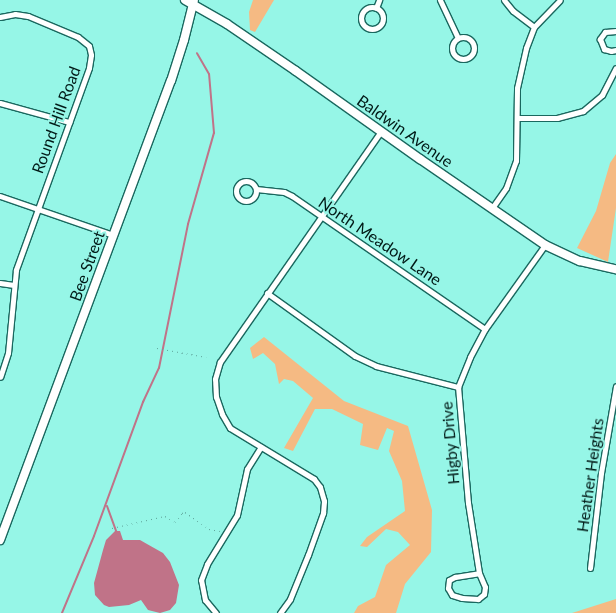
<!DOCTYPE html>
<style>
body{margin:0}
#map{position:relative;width:616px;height:613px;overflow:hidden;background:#96f6e7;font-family:Lato,sans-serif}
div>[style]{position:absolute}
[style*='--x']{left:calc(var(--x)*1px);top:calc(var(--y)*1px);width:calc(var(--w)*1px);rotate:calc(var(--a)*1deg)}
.green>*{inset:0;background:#f5ba83}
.water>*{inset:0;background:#c07388}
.stream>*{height:2px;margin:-1px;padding:0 1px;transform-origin:1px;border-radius:1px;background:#c07388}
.path>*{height:1px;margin-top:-0.5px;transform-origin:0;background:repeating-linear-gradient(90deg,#60a69c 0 1px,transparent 0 5px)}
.roads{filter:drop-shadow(1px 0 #1a685f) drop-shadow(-1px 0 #1a685f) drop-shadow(0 1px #1a685f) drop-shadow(0 -1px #1a685f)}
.street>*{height:5px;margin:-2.5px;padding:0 2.5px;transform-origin:2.5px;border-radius:2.5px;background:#fff}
.street>.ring{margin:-2.5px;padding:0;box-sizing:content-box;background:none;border:5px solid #fff;border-radius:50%}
.secondary>*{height:8px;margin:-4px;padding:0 4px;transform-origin:4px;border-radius:4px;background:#fff}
span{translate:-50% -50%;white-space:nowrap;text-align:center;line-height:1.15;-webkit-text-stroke:4px #96f6e7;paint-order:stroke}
.street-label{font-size:16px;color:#001916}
</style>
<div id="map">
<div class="green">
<i style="clip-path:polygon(253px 0,274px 0,255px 32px,250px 30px,249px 12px)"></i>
<i style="clip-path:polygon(616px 154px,616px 208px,608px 262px,577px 248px,596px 211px,610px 163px)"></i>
<i style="clip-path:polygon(264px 337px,344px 401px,408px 426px,432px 510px,431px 552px,405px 584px,396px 613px,354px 613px,358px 606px,375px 597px,386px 565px,410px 545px,398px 532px,386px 529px,367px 547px,360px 546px,367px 537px,405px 511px,402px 481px,389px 451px,394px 431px,387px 428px,378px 450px,360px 445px,363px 424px,332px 409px,315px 409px,293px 451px,284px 448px,313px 398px,293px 381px,284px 379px,279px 384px,275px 364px,263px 353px,253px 359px,250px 348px)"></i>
<i style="clip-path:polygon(616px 599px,616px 613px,572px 613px)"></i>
</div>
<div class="water">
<i style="clip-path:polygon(115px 531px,120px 531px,123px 540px,140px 540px,147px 544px,163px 553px,170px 562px,179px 585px,176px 603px,170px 610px,160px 613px,148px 610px,141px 600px,129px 605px,109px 607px,104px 605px,95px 595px,94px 583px,103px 550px,106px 540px)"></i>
</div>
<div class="stream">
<i style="--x:107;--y:506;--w:27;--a:70"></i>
<i style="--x:62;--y:613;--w:83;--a:-67.4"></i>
<i style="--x:94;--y:536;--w:143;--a:-69.9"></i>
<i style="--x:143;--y:402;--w:38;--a:-65"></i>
<i style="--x:159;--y:368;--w:147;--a:-78.6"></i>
<i style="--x:188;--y:224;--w:95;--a:-74.1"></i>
<i style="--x:214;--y:133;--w:59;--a:-94.8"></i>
<i style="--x:209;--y:74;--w:24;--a:-120"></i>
</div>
<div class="path">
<i style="--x:157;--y:348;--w:50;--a:10.4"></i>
<i style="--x:112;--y:528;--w:54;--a:-12.8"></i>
<i style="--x:165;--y:516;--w:12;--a:31"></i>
<i style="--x:175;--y:522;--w:11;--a:-52"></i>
<i style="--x:182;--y:513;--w:3;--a:-18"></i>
<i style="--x:185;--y:512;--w:29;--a:35"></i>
<i style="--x:209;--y:529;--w:11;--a:10"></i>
</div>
<div class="roads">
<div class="street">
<i style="--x:440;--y:0;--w:42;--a:64.7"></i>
<i style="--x:504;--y:0;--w:14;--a:51"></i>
<i style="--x:513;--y:11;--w:26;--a:37"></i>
<i class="ring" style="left:361px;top:7px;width:17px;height:17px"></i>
<i style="--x:376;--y:8;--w:9;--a:-69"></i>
<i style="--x:0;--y:17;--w:15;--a:-11"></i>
<i style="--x:15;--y:14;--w:13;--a:9"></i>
<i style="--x:28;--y:16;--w:54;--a:22.8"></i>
<i style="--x:78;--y:37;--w:14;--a:39"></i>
<i style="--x:89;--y:46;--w:9;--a:77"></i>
<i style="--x:91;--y:55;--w:13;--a:99"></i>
<i style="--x:89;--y:68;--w:215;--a:109.9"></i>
<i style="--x:16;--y:270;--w:83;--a:95.5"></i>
<i style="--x:8;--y:353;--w:25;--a:108"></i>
<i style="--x:616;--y:31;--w:11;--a:175"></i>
<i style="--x:605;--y:32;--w:9;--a:126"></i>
<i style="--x:600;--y:39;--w:11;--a:68"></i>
<i style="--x:604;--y:49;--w:7;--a:16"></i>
<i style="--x:611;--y:51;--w:5;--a:-11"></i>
<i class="ring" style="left:452px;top:37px;width:17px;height:17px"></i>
<i style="--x:0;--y:103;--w:72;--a:15.4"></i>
<i style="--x:517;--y:118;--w:40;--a:0"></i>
<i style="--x:557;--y:118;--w:27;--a:-15"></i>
<i style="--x:583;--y:111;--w:25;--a:-40"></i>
<i style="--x:602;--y:95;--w:30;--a:-63"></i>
<i class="ring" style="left:236px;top:181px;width:15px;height:15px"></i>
<i style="--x:256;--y:189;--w:28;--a:6"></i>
<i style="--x:284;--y:192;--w:9;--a:27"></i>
<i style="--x:292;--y:196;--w:234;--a:34.6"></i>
<i style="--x:0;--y:196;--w:120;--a:19"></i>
<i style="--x:492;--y:208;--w:24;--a:-55"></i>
<i style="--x:506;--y:188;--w:29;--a:-70"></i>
<i style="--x:516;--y:161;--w:73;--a:-89.2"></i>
<i style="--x:517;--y:88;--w:41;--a:-77.3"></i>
<i style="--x:526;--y:48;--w:22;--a:-69"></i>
<i style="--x:534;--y:27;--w:37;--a:-46"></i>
<i style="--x:0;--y:283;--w:14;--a:8"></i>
<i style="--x:267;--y:293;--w:108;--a:35.6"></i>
<i style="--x:355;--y:356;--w:23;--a:25"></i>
<i style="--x:376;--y:366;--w:85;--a:14.4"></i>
<i style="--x:590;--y:568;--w:96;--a:-83.4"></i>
<i style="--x:601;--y:473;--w:88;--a:-80.2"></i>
<i style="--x:479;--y:573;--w:15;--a:67"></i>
<i style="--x:485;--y:587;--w:7;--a:98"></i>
<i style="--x:484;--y:594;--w:8;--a:140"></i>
<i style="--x:478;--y:599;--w:16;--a:-176"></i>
<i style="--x:462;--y:598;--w:10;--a:-163"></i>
<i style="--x:452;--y:595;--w:8;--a:-120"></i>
<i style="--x:448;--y:588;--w:8;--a:-83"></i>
<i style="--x:449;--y:580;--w:7;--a:-27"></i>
<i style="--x:455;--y:577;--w:24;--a:-9"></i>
<i style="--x:479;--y:573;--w:71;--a:-98.9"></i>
<i style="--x:468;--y:503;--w:116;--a:-94.9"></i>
<i style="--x:458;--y:387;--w:32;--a:-68"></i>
<i style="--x:470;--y:357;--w:32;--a:-62"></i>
<i style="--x:485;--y:329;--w:103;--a:-54.5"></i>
<i style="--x:216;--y:613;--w:17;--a:-130"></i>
<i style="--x:205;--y:600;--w:20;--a:-101"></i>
<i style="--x:201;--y:580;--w:17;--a:-69"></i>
<i style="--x:207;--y:564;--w:57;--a:-58.5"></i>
<i style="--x:237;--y:515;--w:47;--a:-77.7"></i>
<i style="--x:247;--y:469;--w:26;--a:-58"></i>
<i style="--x:280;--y:613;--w:17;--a:-54"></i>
<i style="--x:290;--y:599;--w:48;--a:-67.8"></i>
<i style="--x:308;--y:555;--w:45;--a:-70.3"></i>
<i style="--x:323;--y:513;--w:12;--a:-85"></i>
<i style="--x:324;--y:501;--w:15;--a:-106"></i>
<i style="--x:320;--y:487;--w:10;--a:-127"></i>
<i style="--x:314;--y:479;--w:98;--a:-148.7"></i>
<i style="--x:230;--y:428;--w:16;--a:-120"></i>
<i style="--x:222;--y:414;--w:18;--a:-109"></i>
<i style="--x:216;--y:397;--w:18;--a:-93"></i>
<i style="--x:215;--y:379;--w:18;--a:-74"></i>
<i style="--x:220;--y:362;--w:282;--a:-55.1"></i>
</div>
<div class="secondary">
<i style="--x:185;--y:0;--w:48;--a:29.7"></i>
<i style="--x:227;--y:24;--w:83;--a:34.3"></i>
<i style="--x:296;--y:71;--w:152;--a:35.4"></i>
<i style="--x:420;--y:159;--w:152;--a:34.5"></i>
<i style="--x:545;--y:245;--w:38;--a:25"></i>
<i style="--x:580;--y:261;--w:37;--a:13"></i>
<i style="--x:0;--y:540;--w:490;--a:-69.6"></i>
<i style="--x:171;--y:81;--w:43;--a:-72.4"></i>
<i style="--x:184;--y:40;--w:41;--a:-76"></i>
</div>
</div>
<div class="street-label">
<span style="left:56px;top:120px;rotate:-70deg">Round Hill Road</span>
<span style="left:405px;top:131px;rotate:35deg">Baldwin Avenue</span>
<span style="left:380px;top:241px;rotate:34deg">North Meadow Lane</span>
<span style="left:87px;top:266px;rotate:-70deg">Bee Street</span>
<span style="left:450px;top:443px;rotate:-95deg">Higby Drive</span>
<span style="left:590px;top:475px;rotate:-82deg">Heather Heights</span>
</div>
</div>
